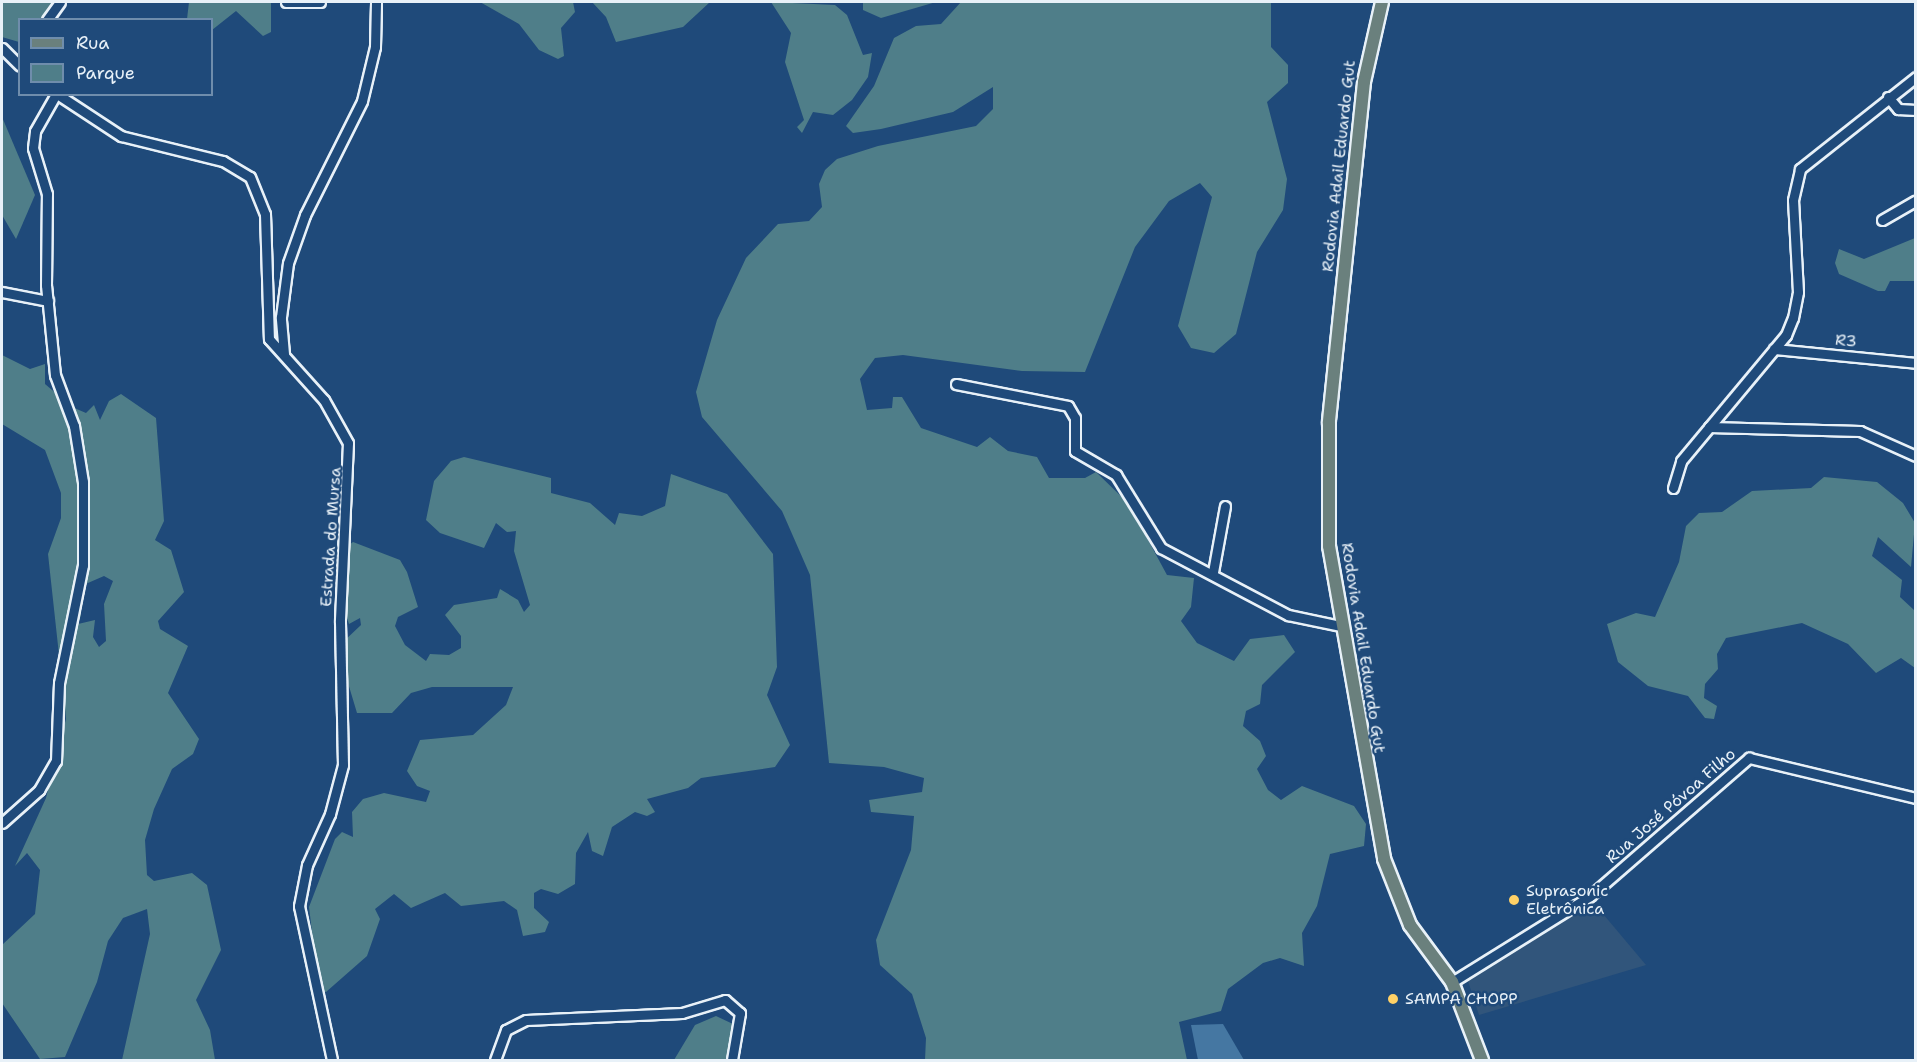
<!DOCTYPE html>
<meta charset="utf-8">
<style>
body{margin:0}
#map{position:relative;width:1917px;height:1062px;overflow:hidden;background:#1f4a7a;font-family:"Shantell Sans",sans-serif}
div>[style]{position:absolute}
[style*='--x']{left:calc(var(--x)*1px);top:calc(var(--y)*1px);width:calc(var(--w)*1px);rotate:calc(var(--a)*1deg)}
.built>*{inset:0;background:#31557b}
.green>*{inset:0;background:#4f7e89}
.water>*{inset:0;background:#4577a2}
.roads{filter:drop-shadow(2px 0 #e8f1f8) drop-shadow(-2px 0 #e8f1f8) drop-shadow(0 2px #e8f1f8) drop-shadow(0 -2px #e8f1f8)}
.minor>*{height:9px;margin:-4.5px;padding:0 4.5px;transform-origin:4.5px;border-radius:4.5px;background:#1f4a7a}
.major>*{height:12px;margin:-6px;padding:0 6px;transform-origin:6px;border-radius:6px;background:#6a807d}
.dots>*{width:16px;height:16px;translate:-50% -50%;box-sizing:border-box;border:3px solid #1f4a7a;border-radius:50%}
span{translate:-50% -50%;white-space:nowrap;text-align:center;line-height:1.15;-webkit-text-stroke:5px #1f4a7a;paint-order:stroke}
.street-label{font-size:16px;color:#e8f1f8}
.poi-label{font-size:16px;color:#e8f1f8}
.left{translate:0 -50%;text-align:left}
.frame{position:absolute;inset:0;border:3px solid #e8f1f8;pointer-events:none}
.legend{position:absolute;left:18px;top:18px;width:195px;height:78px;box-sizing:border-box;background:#1f4a7a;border:2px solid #6f8dac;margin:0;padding:8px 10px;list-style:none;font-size:18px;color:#e8f1f8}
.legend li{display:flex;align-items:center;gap:12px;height:30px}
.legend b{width:30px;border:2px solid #6f8dac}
</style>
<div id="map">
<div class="built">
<i style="clip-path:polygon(1593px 902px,1646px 965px,1479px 1015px,1468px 981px)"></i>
</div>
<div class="green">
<i style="clip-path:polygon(2px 2px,54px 2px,45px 19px,20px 20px,19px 42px,2px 37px)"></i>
<i style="clip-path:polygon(189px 2px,271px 2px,271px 32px,263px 36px,236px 11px,212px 30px,212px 20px,187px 19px)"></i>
<i style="clip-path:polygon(480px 2px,573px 2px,575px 12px,561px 28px,564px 56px,558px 59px,539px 50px,519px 24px)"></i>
<i style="clip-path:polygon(592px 2px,710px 2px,683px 27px,616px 42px,606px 17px)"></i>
<i style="clip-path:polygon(771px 2px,835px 5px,847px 15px,863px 55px,872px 53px,868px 77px,852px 100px,833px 115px,813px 112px,802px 133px,797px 127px,804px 120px,785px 62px,791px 33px)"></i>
<i style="clip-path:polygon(863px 2px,936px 2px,881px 18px,863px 10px)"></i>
<i style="clip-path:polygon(961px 2px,1271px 2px,1271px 47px,1288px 65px,1288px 83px,1267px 102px,1287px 179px,1283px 210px,1257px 252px,1236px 334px,1214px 353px,1191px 348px,1178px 326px,1212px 197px,1200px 183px,1169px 201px,1135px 247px,1085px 372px,1022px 371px,903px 355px,875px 358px,860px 379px,867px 410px,892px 408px,893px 397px,902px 397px,921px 428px,977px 447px,990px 437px,1008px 451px,1037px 457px,1049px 478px,1085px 478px,1096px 472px,1128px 503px,1167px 575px,1194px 578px,1191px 607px,1181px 621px,1197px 643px,1234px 661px,1250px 639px,1284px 635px,1295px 652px,1262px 685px,1260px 704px,1246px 711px,1243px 726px,1260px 741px,1266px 756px,1257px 769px,1268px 790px,1281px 800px,1302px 786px,1354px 806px,1366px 824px,1364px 846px,1330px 854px,1317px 906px,1302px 933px,1304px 966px,1280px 958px,1263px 963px,1228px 989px,1221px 1011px,1179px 1022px,1187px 1060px,925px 1060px,926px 1038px,912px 994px,880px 965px,876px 940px,911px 850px,914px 816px,871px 812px,869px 800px,922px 792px,924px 778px,884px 767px,829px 763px,810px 575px,782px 511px,702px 417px,696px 392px,717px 320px,746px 258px,778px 224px,809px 221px,822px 207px,819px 184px,825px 170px,837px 159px,878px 146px,976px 126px,993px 109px,993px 87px,953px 112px,881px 129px,853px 133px,846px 126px,874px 86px,894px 38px,916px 26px,941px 24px)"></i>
<i style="clip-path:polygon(2px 117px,35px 195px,16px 239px,2px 215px)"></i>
<i style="clip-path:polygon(1915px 238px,1915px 281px,1890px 281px,1885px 291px,1878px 291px,1839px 274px,1835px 263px,1839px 249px,1864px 259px)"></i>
<i style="clip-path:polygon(evenodd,2px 355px,30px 369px,45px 364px,45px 384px,72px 407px,86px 413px,94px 405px,100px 420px,109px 401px,121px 394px,156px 418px,164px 521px,155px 540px,171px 550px,184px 592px,158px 621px,160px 629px,188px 646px,168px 693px,199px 739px,193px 754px,172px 769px,154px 809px,145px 840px,147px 875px,154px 881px,192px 873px,207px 885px,221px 950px,196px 1000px,210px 1030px,215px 1060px,122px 1060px,150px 934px,147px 909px,123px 918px,108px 941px,97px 982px,65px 1057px,40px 1059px,2px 1003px,2px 945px,35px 914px,40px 870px,27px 853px,15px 866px,46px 798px,66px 719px,48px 554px,61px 518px,61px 493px,45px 450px,2px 424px,2px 355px,104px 576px,113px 581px,104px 604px,106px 641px,99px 647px,93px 637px,95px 620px,78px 624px,81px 615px,73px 604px,81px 586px,104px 576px)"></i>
<i style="clip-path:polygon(464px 457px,551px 478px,551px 493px,590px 503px,615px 525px,619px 513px,642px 516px,665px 506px,671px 474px,727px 494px,773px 554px,777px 667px,767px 695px,790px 745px,775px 767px,701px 778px,688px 788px,647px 799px,655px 812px,647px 816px,635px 812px,612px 827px,603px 856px,592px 851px,588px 832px,576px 853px,575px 884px,558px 894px,541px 889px,534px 893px,534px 908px,549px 922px,545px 932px,523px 936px,517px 910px,504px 901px,461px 906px,445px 893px,411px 908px,394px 894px,375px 909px,380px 919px,367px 956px,326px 992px,319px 990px,309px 907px,335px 839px,342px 832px,353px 837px,352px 812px,363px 799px,384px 793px,426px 802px,430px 791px,417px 786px,407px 771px,420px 740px,473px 735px,506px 705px,513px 687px,432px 687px,411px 693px,392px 713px,357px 713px,345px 673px,343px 642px,361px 625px,360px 618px,349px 624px,346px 615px,345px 548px,353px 542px,400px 560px,407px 572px,418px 607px,398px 617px,395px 626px,405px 645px,426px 661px,430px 654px,449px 655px,461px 648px,461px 636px,445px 615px,454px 605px,497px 598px,500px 589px,518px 600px,524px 612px,530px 605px,514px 551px,516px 531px,507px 532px,496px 523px,484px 548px,440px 533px,426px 520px,434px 481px,451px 461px)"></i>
<i style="clip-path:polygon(1824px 477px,1877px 482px,1903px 503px,1915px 523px,1911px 567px,1878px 537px,1872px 556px,1902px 580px,1900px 597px,1914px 610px,1915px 668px,1901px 658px,1876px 673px,1848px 644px,1802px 623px,1726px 638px,1717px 654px,1718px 669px,1705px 684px,1704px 698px,1717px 706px,1714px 719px,1705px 718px,1688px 696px,1648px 686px,1618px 662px,1607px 624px,1636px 613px,1655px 617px,1679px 562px,1686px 526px,1699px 513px,1722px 512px,1752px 491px,1811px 488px)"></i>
<i style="clip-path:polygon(716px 1016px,733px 1024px,728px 1060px,674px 1060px,695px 1025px)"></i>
</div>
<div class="water">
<i style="clip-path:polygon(1223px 1024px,1244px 1060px,1198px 1060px,1191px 1025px)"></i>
</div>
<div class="roads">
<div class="minor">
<i style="--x:286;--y:2;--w:34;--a:0"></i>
<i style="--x:47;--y:20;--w:22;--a:-54"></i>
<i style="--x:2;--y:48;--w:25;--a:45"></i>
<i style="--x:57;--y:94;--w:77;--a:33.3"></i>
<i style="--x:121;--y:136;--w:105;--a:13.8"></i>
<i style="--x:223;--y:161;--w:31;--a:31"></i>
<i style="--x:250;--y:177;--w:40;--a:68"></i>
<i style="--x:265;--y:214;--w:125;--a:88.2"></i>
<i style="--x:269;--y:339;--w:82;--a:48"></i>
<i style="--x:324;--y:400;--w:49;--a:60.8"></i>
<i style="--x:348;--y:443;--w:179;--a:92.6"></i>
<i style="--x:340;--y:622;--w:143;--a:88.8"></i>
<i style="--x:343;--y:765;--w:51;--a:104.9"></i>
<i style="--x:330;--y:814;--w:56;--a:114.3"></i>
<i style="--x:307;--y:865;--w:42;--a:101"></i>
<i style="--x:299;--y:906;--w:157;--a:77.9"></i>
<i style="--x:1888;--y:97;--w:16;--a:50"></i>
<i style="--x:1898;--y:109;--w:18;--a:3"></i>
<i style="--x:1882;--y:220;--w:39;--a:-30"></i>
<i style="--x:2;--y:292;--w:47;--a:11.1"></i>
<i style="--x:1774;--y:349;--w:143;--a:5.6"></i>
<i style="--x:284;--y:354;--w:37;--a:-95"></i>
<i style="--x:281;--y:317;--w:54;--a:-82.6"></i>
<i style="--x:288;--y:263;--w:51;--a:-70.5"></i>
<i style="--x:305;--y:215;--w:127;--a:-63.4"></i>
<i style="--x:362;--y:101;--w:56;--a:-76.5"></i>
<i style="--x:375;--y:47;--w:45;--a:-88.7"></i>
<i style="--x:956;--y:384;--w:114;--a:11.1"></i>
<i style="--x:1068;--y:406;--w:14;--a:60"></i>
<i style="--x:1075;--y:418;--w:33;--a:90"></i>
<i style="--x:1075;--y:451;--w:48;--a:30.3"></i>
<i style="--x:1116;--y:475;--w:86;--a:58.3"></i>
<i style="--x:1161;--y:548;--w:144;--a:27.8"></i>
<i style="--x:1288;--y:615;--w:53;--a:11.9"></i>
<i style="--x:1709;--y:427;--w:151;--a:1.5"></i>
<i style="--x:1860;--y:431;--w:61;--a:24.1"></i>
<i style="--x:1673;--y:488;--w:28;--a:-73"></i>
<i style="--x:1681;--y:461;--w:164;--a:-50.2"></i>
<i style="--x:1786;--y:335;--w:18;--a:-68"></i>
<i style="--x:1793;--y:318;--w:26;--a:-79"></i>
<i style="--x:1798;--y:292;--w:92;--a:-93.1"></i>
<i style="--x:1793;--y:200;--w:32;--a:-77"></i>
<i style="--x:1800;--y:169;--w:148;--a:-38.4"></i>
<i style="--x:1213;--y:572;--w:67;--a:-79.7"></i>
<i style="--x:2;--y:823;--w:50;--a:-41.7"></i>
<i style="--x:39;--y:790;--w:34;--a:-60"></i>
<i style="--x:56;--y:761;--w:78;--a:-87.8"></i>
<i style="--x:59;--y:683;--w:120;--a:-78.5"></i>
<i style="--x:83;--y:565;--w:83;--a:-90"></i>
<i style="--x:83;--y:482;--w:57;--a:-99.1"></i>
<i style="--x:74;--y:426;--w:54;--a:-110.4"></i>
<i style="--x:55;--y:375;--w:90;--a:-95.7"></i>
<i style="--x:46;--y:285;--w:91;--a:-89.4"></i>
<i style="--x:47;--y:194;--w:48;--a:-106.9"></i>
<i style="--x:33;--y:148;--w:17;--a:-83"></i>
<i style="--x:35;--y:131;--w:43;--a:-60.4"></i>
<i style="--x:1452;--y:982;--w:163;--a:-31.9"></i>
<i style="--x:1590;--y:896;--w:211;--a:-41"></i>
<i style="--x:1749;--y:758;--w:172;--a:13.5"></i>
<i style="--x:495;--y:1060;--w:32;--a:-70"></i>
<i style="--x:506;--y:1030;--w:22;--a:-27"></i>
<i style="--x:526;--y:1020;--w:156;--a:-2.6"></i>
<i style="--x:682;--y:1013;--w:45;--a:-16.8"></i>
<i style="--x:725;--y:1000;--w:20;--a:41"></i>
<i style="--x:740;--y:1013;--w:48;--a:99.7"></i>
</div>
<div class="major">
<i style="--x:1382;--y:2;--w:82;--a:102.7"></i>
<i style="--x:1364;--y:82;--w:343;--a:95.9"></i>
<i style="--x:1329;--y:423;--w:123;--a:90"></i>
<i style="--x:1329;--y:546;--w:318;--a:80"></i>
<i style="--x:1384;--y:859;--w:71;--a:68.5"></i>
<i style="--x:1410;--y:925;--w:71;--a:53.6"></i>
<i style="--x:1452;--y:982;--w:84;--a:69"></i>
</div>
</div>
<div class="dots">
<i style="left:1514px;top:900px;background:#ffd166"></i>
<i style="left:1393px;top:999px;background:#ffd166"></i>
</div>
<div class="street-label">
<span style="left:1339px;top:166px;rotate:-84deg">Rodovia Adail Eduardo Gut</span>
<span style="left:1846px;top:341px;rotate:5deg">R3</span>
<span style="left:331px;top:537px;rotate:-86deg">Estrada do Mursa</span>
<span style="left:1363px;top:648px;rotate:81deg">Rodovia Adail Eduardo Gut</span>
<span style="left:1671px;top:806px;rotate:-41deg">Rua José Póvoa Filho</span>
</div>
<div class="poi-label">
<span class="left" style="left:1526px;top:900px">Suprasonic<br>Eletrônica</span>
<span class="left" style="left:1405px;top:999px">SAMPA CHOPP</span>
</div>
<div class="frame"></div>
<ul class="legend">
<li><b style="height:8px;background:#6a807d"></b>Rua</li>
<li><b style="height:16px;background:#4f7e89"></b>Parque</li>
</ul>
</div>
